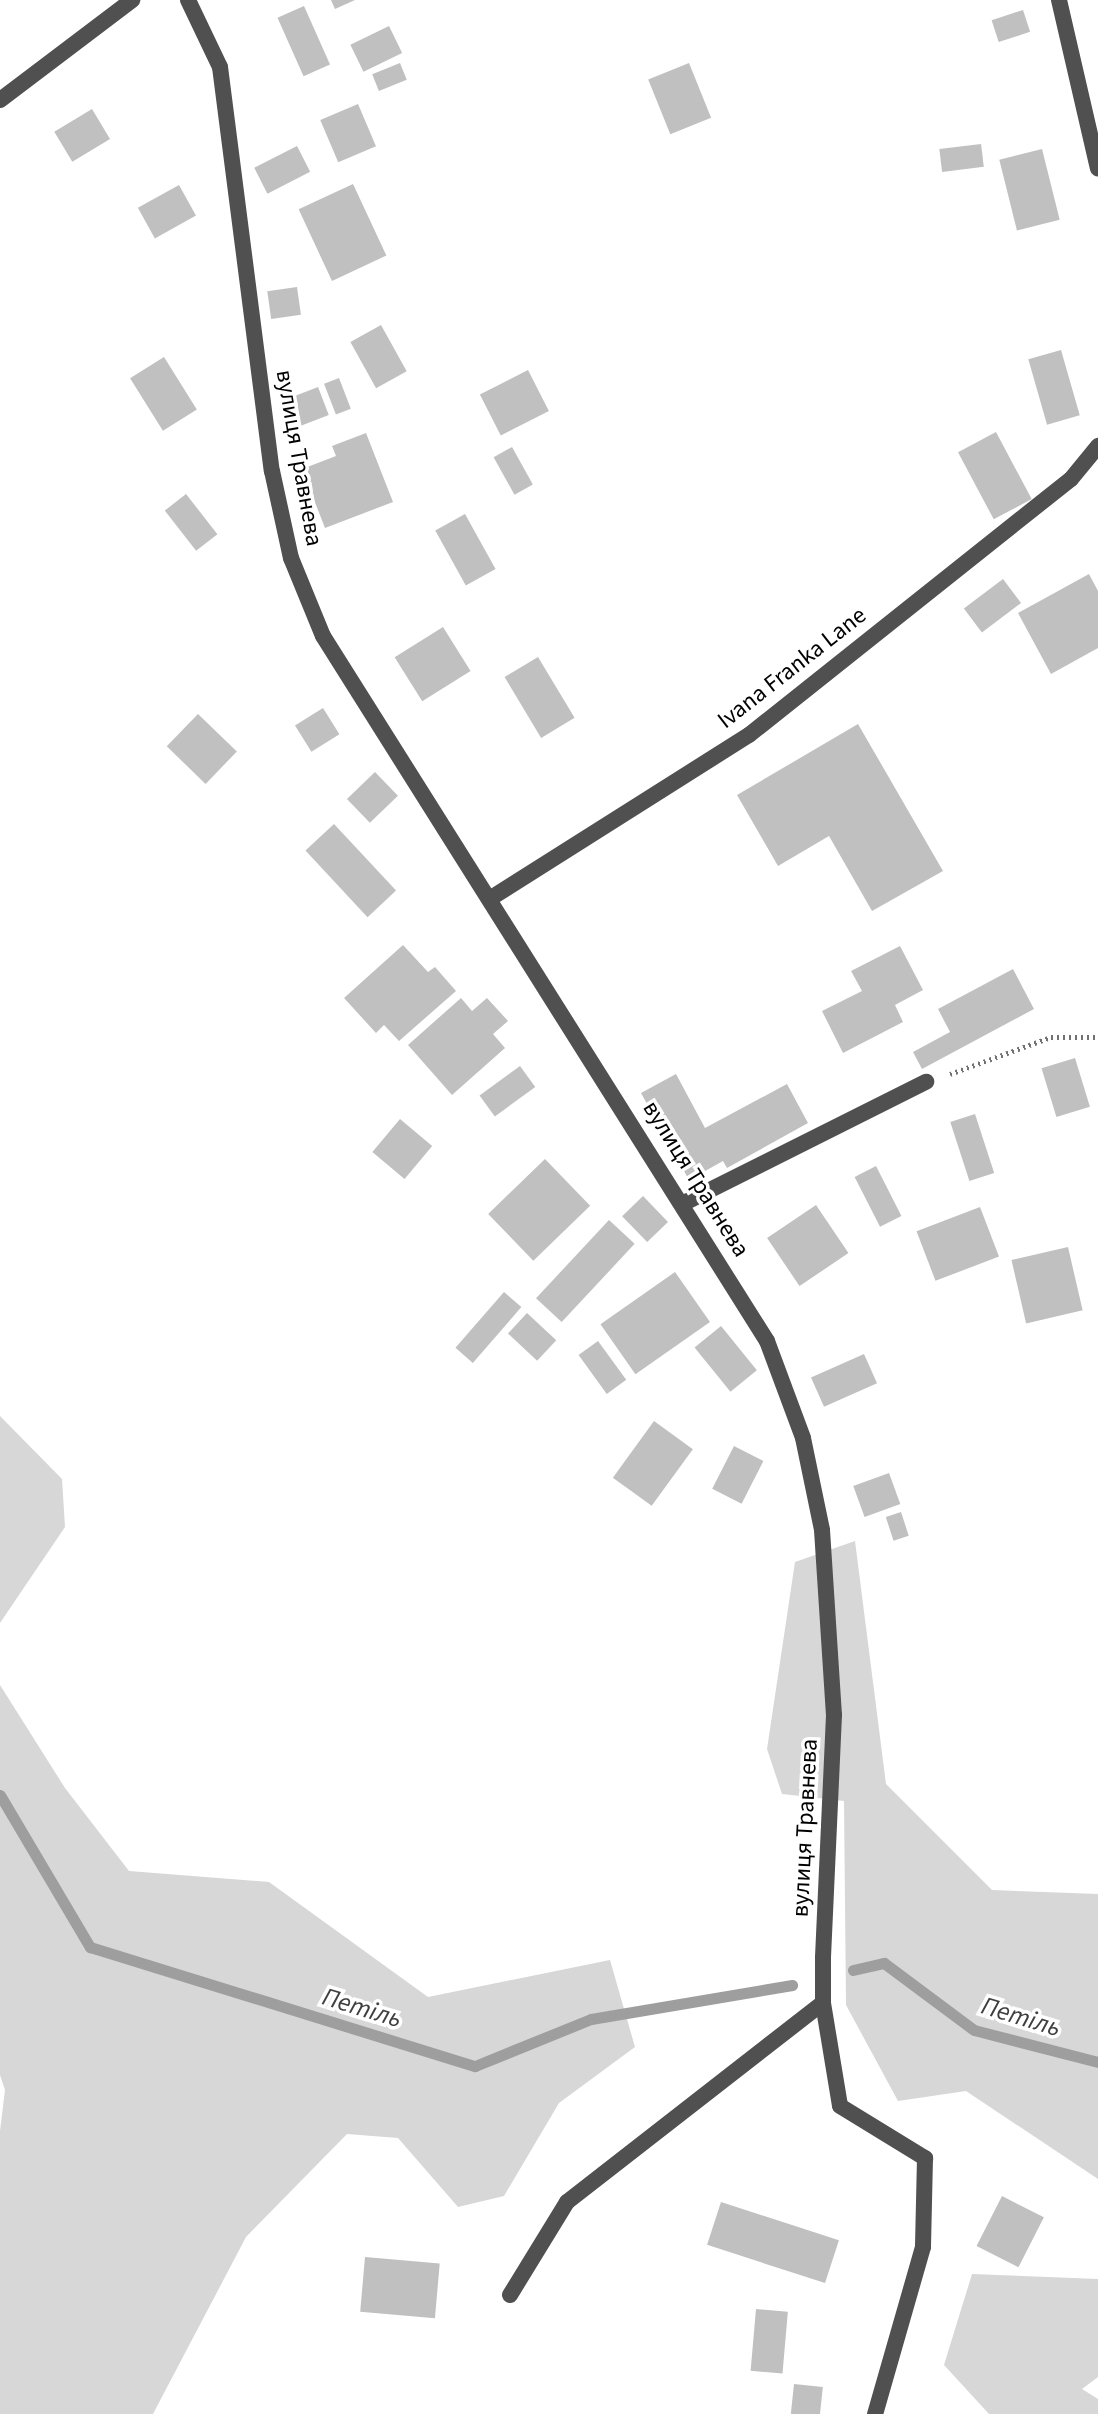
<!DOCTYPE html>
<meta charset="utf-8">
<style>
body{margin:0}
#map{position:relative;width:1098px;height:2414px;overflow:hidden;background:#fff;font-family:"Source Sans 3",sans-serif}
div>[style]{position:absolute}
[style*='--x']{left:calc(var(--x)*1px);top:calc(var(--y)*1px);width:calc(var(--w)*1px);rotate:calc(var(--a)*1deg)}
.green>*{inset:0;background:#d7d7d7}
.stream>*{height:11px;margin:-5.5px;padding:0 5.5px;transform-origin:5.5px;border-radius:5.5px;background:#9e9e9e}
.building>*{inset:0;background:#c0c0c0;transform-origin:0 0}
.path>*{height:5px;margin-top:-2.5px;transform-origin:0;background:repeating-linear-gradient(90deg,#727272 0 2px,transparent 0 6px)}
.lane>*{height:16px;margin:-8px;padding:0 8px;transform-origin:8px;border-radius:8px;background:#505050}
.street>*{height:16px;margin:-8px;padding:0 8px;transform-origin:8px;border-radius:8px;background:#505050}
span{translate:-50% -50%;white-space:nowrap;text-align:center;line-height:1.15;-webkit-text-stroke:7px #fff;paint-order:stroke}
.street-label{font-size:24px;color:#000}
.water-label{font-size:26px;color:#3f3f3f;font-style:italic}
</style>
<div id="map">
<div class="green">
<i style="clip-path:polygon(0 1416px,62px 1479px,65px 1527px,0 1623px)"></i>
<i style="clip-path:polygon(855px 1541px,886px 1784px,992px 1890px,1098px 1894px,1098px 2179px,966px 2091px,898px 2101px,846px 2005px,844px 1801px,782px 1794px,767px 1749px,795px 1562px)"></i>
<i style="clip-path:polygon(0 1685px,65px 1788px,129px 1871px,269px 1882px,428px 1997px,610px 1960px,635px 2047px,559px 2103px,504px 2196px,458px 2207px,398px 2138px,347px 2134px,246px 2237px,153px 2414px,0 2414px,0 2131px,5px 2090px,0 2075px)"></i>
<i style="clip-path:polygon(972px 2274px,1098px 2279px,1098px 2377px,1082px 2389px,1098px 2399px,1098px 2414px,989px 2414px,944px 2365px)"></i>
</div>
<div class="stream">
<i style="--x:0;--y:1795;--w:177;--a:59.4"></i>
<i style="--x:90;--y:1947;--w:403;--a:17.2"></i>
<i style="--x:475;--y:2066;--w:125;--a:-22.1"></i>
<i style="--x:591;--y:2019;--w:204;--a:-9.6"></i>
<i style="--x:853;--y:1970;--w:32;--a:-13"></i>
<i style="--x:884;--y:1963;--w:112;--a:36.7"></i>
<i style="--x:974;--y:2030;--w:128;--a:14.5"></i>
</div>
<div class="building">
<i style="clip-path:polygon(331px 0,355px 0,335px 9px)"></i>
<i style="left:304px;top:6px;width:64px;height:29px;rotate:66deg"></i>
<i style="left:1023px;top:10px;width:23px;height:33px;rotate:72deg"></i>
<i style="left:389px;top:26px;width:30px;height:43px;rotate:64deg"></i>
<i style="left:400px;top:63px;width:18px;height:30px;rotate:68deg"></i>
<i style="left:689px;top:63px;width:59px;height:44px;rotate:68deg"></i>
<i style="left:358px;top:104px;width:46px;height:41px;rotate:67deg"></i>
<i style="left:92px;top:109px;width:35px;height:44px;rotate:59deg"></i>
<i style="left:981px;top:144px;width:23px;height:42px;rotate:83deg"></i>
<i style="left:297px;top:146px;width:29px;height:48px;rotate:63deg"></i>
<i style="left:1042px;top:149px;width:73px;height:44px;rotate:76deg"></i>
<i style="left:353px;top:184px;width:79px;height:60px;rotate:65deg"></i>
<i style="left:179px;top:185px;width:35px;height:47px;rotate:61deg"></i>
<i style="left:297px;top:287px;width:28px;height:30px;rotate:82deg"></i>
<i style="left:381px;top:325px;width:53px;height:35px;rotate:61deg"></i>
<i style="left:1061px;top:350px;width:68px;height:34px;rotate:74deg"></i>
<i style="left:164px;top:357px;width:62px;height:40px;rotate:58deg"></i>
<i style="left:528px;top:370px;width:46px;height:54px;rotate:63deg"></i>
<i style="left:339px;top:378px;width:33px;height:16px;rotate:69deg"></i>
<i style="left:318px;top:387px;width:30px;height:36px;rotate:69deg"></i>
<i style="left:996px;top:432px;width:76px;height:43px;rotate:62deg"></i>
<i style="clip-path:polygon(366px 433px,393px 502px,325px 528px,302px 469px,336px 456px,332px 446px)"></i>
<i style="left:512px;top:447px;width:43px;height:21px;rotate:61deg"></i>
<i style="left:186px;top:494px;width:51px;height:27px;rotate:52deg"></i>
<i style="left:465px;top:514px;width:63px;height:34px;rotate:61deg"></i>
<i style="clip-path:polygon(1089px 574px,1098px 591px,1098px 648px,1051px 674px,1018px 613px)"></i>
<i style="left:1003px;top:579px;width:30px;height:49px;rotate:53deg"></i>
<i style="left:443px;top:627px;width:52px;height:57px;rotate:58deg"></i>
<i style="left:538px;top:657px;width:71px;height:39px;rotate:59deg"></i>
<i style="left:323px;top:708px;width:31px;height:33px;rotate:58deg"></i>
<i style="left:198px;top:714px;width:54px;height:45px;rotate:44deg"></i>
<i style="clip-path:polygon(858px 724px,943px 871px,872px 911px,829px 836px,778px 866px,737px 795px)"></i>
<i style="left:375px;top:772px;width:33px;height:39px;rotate:46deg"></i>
<i style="left:334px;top:824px;width:91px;height:39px;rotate:47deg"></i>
<i style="clip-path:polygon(403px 945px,428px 972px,435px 967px,456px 991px,399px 1041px,384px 1025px,376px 1033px,344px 998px)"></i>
<i style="clip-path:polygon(900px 946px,923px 990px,895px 1005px,903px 1022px,843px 1053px,822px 1011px,862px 991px,851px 971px)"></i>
<i style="clip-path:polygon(1013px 969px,1034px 1009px,922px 1069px,913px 1052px,950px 1032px,938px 1009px)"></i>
<i style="clip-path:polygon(461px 998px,472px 1011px,487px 998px,508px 1021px,493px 1034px,505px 1048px,452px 1095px,408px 1045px)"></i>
<i style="left:1075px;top:1058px;width:51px;height:35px;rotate:73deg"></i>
<i style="left:520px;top:1066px;width:26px;height:50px;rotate:54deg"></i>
<i style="clip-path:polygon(676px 1074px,705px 1128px,787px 1084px,808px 1123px,727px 1168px,723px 1161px,689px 1180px,641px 1093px)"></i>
<i style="left:975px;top:1114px;width:62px;height:26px;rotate:72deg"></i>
<i style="left:400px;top:1119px;width:42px;height:43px;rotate:40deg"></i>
<i style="left:545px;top:1159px;width:65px;height:79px;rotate:46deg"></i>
<i style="left:876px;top:1166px;width:56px;height:24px;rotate:63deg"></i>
<i style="left:643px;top:1196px;width:36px;height:29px;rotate:46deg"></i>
<i style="left:816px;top:1205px;width:58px;height:59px;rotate:56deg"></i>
<i style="left:980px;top:1207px;width:53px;height:68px;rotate:69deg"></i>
<i style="left:609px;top:1220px;width:35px;height:107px;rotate:43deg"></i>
<i style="left:1068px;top:1247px;width:65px;height:58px;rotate:77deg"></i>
<i style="left:675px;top:1272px;width:61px;height:91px;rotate:55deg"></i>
<i style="left:504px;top:1292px;width:23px;height:74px;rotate:41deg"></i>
<i style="left:527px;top:1313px;width:40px;height:28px;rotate:43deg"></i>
<i style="left:721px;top:1326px;width:57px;height:34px;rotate:51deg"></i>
<i style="left:598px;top:1341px;width:48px;height:24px;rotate:54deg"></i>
<i style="left:864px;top:1354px;width:32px;height:58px;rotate:66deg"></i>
<i style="left:654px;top:1421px;width:48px;height:70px;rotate:36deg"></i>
<i style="left:734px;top:1446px;width:33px;height:48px;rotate:27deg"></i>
<i style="left:889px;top:1473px;width:33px;height:38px;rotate:70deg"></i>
<i style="left:901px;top:1512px;width:25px;height:16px;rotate:72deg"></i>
<i style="left:1002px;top:2196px;width:47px;height:56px;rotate:27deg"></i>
<i style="left:721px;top:2202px;width:124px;height:45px;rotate:18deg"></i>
<i style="left:365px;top:2257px;width:75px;height:55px;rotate:5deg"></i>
<i style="left:756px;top:2309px;width:32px;height:62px;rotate:5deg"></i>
<i style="left:794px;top:2384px;width:29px;height:30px;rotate:6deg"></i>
</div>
<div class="path">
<i style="--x:950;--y:1074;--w:108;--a:-20.1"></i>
<i style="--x:1051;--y:1037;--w:47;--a:0"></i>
</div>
<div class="lane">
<i style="--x:0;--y:100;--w:166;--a:-37.1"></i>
<i style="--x:684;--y:1203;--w:271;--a:-26.6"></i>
<i style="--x:510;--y:2295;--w:109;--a:-58.5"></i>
<i style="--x:567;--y:2202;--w:324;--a:-37.9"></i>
</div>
<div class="street">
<i style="--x:188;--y:0;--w:74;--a:64.5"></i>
<i style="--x:220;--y:67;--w:407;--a:82.7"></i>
<i style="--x:272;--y:471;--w:89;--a:77.7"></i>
<i style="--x:291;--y:558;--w:84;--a:67.7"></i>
<i style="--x:323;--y:636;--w:833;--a:57.8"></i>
<i style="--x:767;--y:1341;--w:103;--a:69.6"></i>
<i style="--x:803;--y:1438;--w:94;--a:78.3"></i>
<i style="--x:822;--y:1530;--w:185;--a:86.3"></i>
<i style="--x:834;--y:1715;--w:243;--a:92.6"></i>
<i style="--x:823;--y:1958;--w:45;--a:90"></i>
<i style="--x:823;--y:2003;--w:104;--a:80.6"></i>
<i style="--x:840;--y:2106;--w:100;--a:31.5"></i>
<i style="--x:925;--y:2158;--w:89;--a:91.3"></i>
<i style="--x:923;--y:2247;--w:174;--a:106"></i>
<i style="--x:1059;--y:0;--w:173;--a:77"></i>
<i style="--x:491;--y:898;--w:305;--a:-32.3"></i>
<i style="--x:749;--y:735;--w:411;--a:-38.5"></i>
<i style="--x:1071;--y:479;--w:43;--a:-50.7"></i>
</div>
<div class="street-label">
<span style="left:299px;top:458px;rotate:80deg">вулиця Травнева</span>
<span style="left:792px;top:668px;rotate:-38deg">Ivana Franka Lane</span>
<span style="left:696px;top:1179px;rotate:58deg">вулиця Травнева</span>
<span style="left:805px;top:1828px;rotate:-87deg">вулиця Травнева</span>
</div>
<div class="water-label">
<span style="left:362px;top:2008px;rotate:17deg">Петіль</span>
<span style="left:1021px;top:2017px;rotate:17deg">Петіль</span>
</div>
</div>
